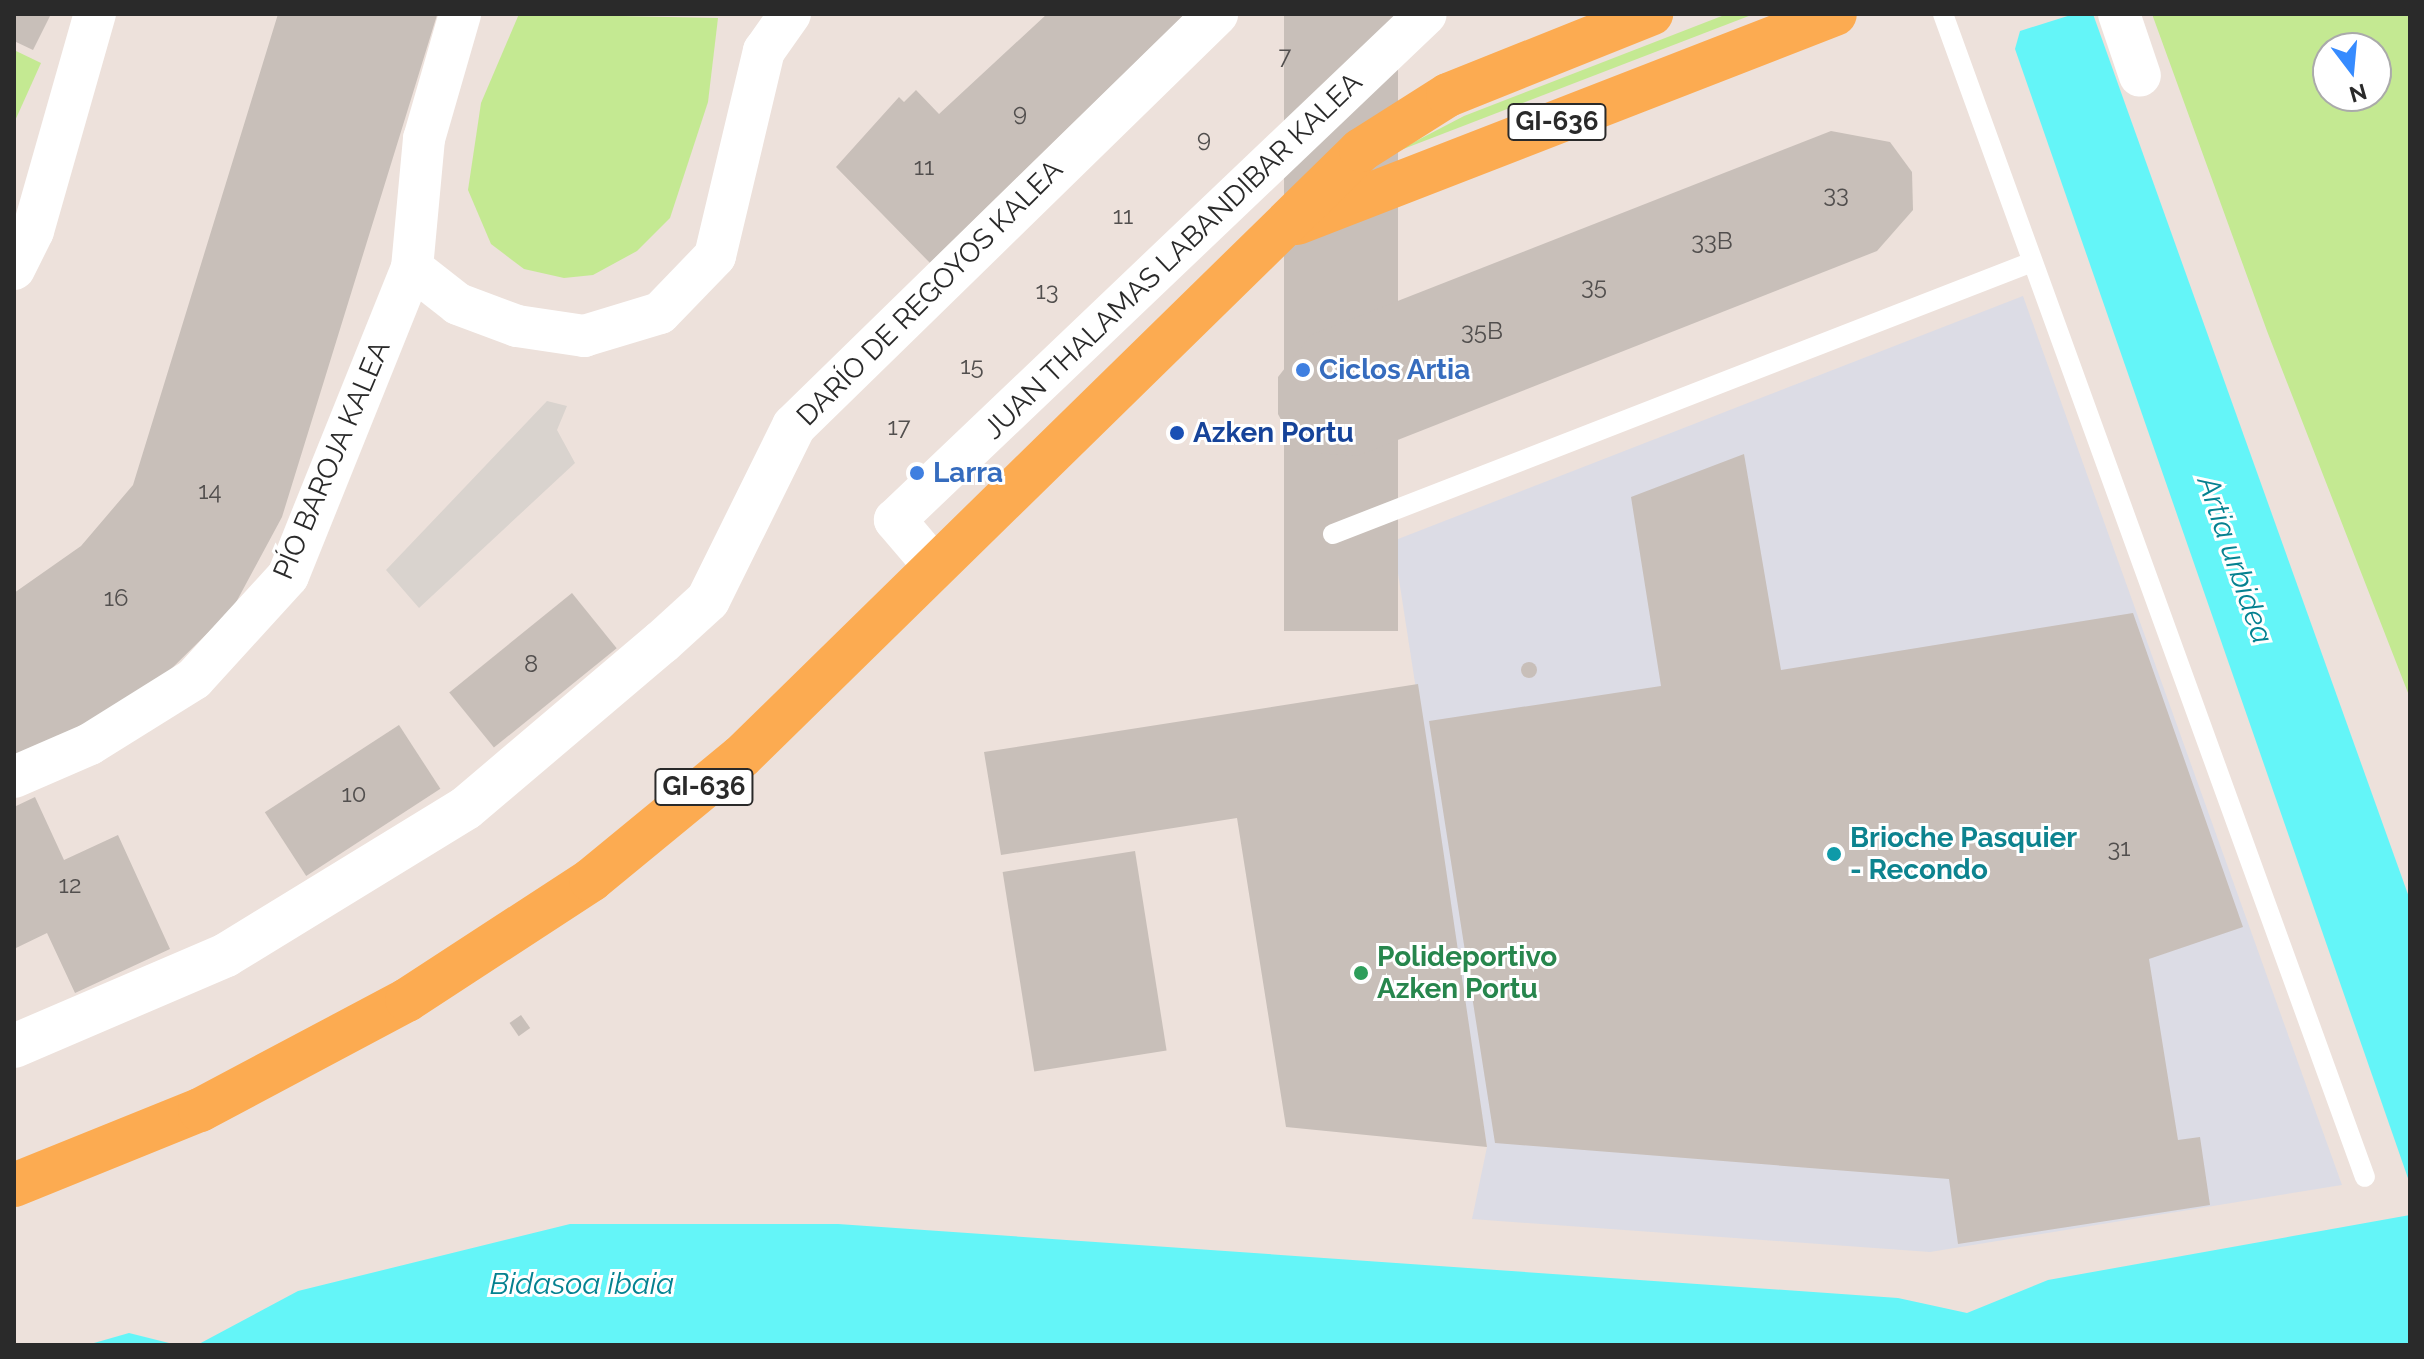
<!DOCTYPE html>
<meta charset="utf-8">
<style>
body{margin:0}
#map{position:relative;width:2424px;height:1359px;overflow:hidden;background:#ede1db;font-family:Raleway,sans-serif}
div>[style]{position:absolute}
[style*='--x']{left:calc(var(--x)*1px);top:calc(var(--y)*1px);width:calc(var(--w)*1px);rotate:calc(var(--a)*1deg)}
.industrial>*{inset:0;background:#dcdce5}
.green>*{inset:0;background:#c4e992}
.plaza>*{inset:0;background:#d9d3ce}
.water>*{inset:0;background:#64f5f8}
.building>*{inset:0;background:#c8bfb9;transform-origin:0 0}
.round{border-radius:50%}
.service>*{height:20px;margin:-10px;padding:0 10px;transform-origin:10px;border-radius:10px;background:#fff}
.minor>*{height:42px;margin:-21px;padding:0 21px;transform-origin:21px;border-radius:21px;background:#fff}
.tertiary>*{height:44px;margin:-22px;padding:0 22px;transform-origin:22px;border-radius:22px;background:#fff}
.primary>*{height:44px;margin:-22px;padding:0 22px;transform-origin:22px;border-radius:22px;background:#fcab51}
.dots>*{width:22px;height:22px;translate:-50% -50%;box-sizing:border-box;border:4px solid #fff;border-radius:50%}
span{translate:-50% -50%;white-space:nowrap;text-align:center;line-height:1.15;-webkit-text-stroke:6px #fff;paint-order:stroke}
.number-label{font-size:24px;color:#524f4e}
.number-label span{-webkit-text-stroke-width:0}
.shield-label span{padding:2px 6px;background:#fff;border:2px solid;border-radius:6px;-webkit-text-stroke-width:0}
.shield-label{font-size:26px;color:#2a2a2a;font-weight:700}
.street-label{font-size:28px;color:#2a2a2a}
.shop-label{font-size:28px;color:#366cbe;font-weight:700}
.left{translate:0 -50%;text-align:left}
.transit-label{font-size:28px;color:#164399;font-weight:700}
.culture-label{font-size:28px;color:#0d838f;font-weight:700}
.leisure-label{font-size:28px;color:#27864d;font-weight:700}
.water-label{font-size:30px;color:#048190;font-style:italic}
.frame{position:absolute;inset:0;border:16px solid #2a2a2a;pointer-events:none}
.north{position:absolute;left:2312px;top:32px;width:80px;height:80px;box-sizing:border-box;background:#fff;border:2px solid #aaa;border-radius:50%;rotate:164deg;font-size:22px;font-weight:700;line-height:32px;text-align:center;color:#2a2a2a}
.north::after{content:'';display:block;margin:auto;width:28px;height:36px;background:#368bff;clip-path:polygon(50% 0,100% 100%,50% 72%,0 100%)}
</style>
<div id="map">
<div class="industrial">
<i style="clip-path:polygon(2023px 296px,2342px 1185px,1930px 1252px,1472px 1219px,1487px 1147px,1393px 541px)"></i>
</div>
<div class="green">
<i style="clip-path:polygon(519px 14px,718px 18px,708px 102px,670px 218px,637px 251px,593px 275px,564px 278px,524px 269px,491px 244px,468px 190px,481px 103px)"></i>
<i style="clip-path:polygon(1727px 14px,1754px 14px,1393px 153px,1464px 116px)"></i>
<i style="clip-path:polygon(evenodd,2152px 14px,2410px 14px,2410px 698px,2267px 331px,2152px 14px,2376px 48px,2376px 96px,2328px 96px,2328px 48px,2376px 48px)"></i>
<i style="clip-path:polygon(14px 50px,41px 63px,14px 123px)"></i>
</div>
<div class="plaza">
<i style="clip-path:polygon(547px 401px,567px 406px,557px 430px,575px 463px,419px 608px,386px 570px)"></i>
</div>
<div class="water">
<i style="clip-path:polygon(2074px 14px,2093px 14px,2410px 900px,2410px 1184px,2015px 49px,2020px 31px)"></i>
<i style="clip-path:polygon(2410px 1215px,2410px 1345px,197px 1345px,298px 1291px,570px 1224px,838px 1224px,1898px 1298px,1967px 1313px,2048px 1280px)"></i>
<i style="clip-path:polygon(129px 1333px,177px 1345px,87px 1345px)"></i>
</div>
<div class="building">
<i style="clip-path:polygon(14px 14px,51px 14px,33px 50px,14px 41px)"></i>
<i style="clip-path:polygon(278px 14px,437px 15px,282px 517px,233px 608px,163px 677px,74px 734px,14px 759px,14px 593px,81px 546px,133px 485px)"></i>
<i style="clip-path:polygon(1047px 14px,1185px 14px,930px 263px,836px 167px,899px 97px,904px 102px,916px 90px,939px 114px)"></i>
<i style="left:1284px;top:14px;width:114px;height:617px"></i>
<i style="clip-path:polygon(1831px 131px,1890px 142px,1912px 172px,1913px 210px,1877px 251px,1357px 456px,1317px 453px,1287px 431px,1278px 414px,1278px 377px,1311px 335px)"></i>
<i style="clip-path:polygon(1744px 454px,1781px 670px,2133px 613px,2243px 927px,2149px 959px,2178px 1140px,2200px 1137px,2210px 1205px,1958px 1244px,1949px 1179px,1495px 1143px,1429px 721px,1661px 686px,1631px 497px)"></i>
<i style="left:572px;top:593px;width:71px;height:158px;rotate:51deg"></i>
<i class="round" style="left:1521px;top:662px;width:16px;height:16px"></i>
<i style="clip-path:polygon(1418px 684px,1434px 788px,1487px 1147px,1286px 1127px,1237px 818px,1001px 855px,984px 752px)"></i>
<i style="left:399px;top:725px;width:76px;height:160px;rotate:57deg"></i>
<i style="clip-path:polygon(35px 797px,64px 860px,118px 835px,170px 949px,75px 993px,47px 933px,16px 948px,14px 807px)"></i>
<i style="left:1135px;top:851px;width:202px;height:134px;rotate:81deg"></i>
<i style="left:521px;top:1015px;width:16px;height:14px;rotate:55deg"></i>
</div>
<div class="service">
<i style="--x:1943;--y:14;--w:1237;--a:70.06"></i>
<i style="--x:1333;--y:534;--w:750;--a:-21.26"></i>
</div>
<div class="minor">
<i style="--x:2119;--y:14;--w:65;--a:71.3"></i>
<i style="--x:412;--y:268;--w:58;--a:38"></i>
<i style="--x:458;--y:304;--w:63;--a:20.4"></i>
<i style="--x:517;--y:326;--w:68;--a:8.5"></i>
<i style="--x:584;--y:336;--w:79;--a:-16.8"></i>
<i style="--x:660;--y:313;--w:79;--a:-46"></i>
<i style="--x:715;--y:256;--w:211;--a:-76.6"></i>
<i style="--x:764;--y:51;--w:45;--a:-54.9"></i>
<i style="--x:14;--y:269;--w:42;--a:-63.4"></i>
<i style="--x:33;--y:231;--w:226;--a:-74.1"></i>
<i style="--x:935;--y:567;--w:62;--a:-130.4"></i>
<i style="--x:895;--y:520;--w:733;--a:-43.62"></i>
<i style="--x:14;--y:777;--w:83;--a:-23.5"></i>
<i style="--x:90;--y:744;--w:123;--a:-32"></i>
<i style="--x:194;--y:679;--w:139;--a:-47.6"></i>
<i style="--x:288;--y:576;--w:332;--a:-68.1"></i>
<i style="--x:412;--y:268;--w:130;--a:-84.7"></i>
<i style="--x:424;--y:139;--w:130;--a:-73.9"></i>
</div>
<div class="tertiary">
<i style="--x:14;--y:1046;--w:231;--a:-23.2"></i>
<i style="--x:226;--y:955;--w:281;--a:-31.5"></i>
<i style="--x:466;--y:808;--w:257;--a:-40.3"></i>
<i style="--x:662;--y:642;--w:62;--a:-42.4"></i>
<i style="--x:708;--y:600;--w:194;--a:-63.7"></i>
<i style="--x:794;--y:426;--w:590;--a:-44.31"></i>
</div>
<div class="primary">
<i style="--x:1297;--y:223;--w:577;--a:-21.23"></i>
<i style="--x:14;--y:1185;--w:201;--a:-22"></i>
<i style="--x:200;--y:1110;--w:234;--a:-28"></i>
<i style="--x:407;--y:1000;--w:220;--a:-33.1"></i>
<i style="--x:591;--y:880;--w:194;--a:-39.4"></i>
<i style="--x:741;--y:757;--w:868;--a:-44.39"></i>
<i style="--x:1361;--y:150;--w:103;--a:-32.3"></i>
<i style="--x:1448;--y:95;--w:219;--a:-21.8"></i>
</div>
<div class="dots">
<i style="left:1303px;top:370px;background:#3f7fe0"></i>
<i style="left:1177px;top:433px;background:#1a4fb4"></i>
<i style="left:917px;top:473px;background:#3f7fe0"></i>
<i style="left:1834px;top:854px;background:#0f9aa8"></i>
<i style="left:1361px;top:973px;background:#2e9e5b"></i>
</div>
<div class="number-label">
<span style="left:1285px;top:56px">7</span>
<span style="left:1020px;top:113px">9</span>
<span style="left:1204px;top:139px">9</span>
<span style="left:924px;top:167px">11</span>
<span style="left:1836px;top:194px">33</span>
<span style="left:1123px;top:216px">11</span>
<span style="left:1712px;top:241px">33B</span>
<span style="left:1594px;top:286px">35</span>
<span style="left:1047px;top:291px">13</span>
<span style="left:1482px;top:331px">35B</span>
<span style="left:972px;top:366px">15</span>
<span style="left:899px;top:427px">17</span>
<span style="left:210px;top:491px">14</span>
<span style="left:116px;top:598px">16</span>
<span style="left:531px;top:664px">8</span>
<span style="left:354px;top:794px">10</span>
<span style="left:2119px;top:848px">31</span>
<span style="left:70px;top:885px">12</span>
</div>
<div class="shield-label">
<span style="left:1557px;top:122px">GI-636</span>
<span style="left:704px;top:787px">GI-636</span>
</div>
<div class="street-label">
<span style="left:1173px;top:256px;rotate:-44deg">JUAN THALAMAS LABANDIBAR KALEA</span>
<span style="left:930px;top:293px;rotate:-45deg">DARÍO DE REGOYOS KALEA</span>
<span style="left:332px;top:460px;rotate:-67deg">PÍO BAROJA KALEA</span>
</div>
<div class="shop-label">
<span class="left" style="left:1319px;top:370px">Ciclos Artia</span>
<span class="left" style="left:933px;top:473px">Larra</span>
</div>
<div class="transit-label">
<span class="left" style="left:1193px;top:433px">Azken Portu</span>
</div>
<div class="culture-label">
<span class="left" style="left:1850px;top:854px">Brioche Pasquier<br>- Recondo</span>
</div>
<div class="leisure-label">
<span class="left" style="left:1377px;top:973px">Polideportivo<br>Azken Portu</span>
</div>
<div class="water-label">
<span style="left:2235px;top:560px;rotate:71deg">Artia urbidea</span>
<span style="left:582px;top:1284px">Bidasoa ibaia</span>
</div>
<div class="frame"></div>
<div class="north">N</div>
</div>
